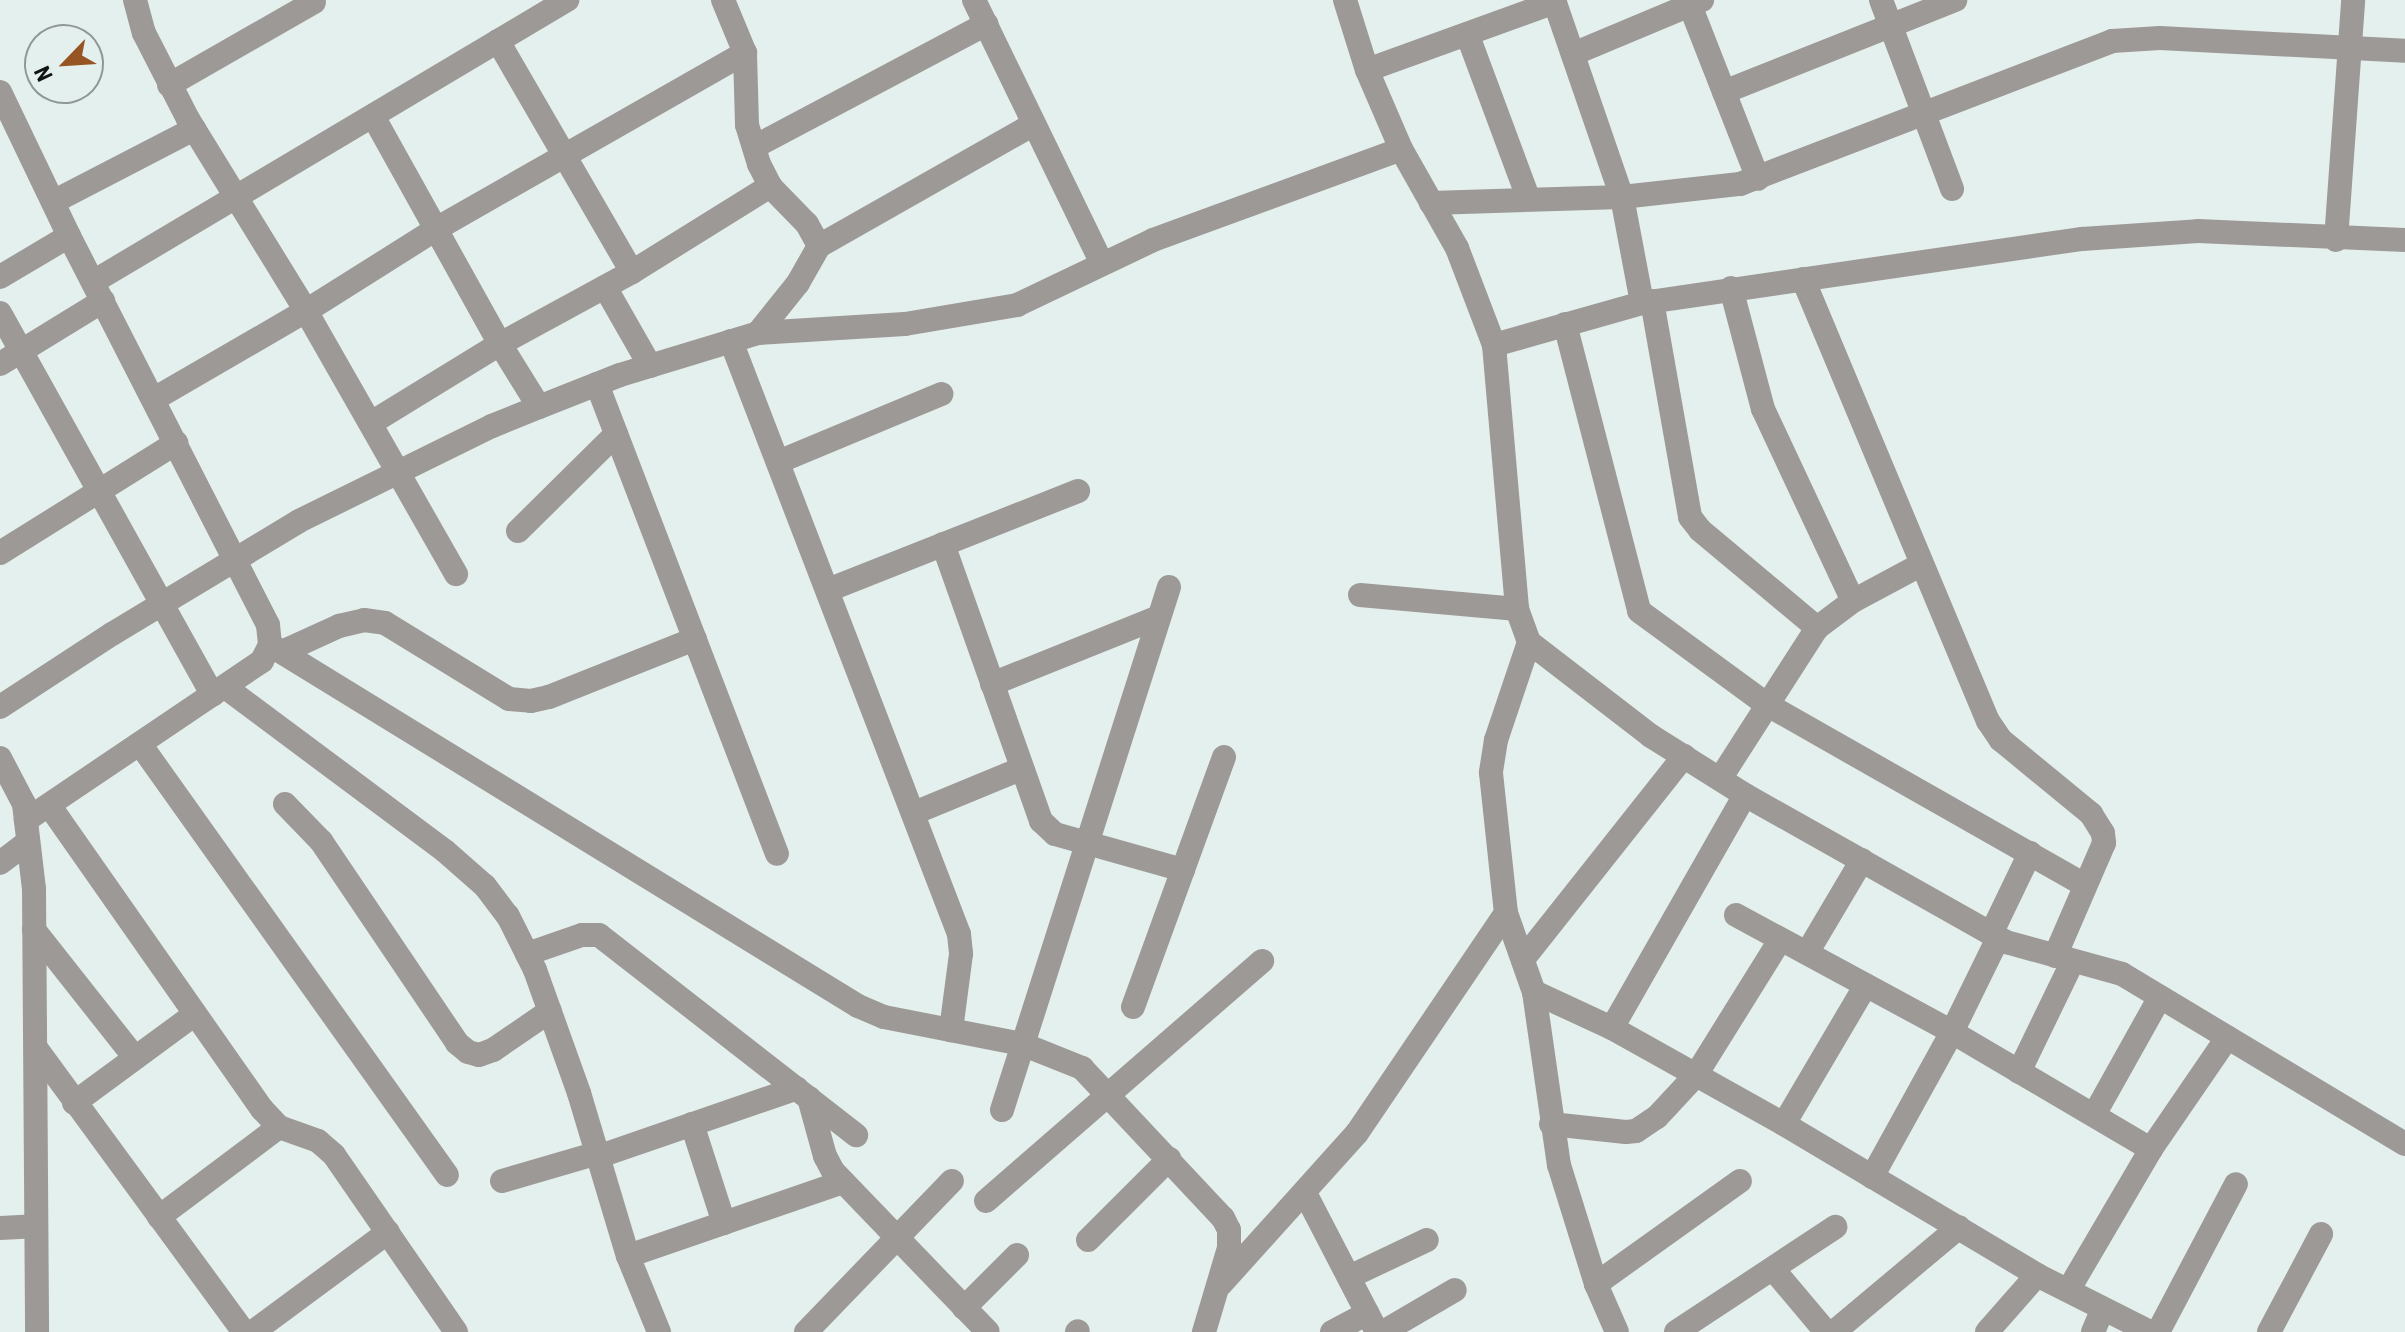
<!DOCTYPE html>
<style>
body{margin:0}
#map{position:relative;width:2405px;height:1332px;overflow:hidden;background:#e4f0ee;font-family:"Roboto Condensed",sans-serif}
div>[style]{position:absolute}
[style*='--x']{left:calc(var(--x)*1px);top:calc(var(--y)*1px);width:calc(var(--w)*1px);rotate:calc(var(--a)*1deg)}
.minor>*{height:24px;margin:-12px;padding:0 12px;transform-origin:12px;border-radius:12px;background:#9d9997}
span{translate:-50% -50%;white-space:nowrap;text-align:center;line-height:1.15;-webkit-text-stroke:8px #e4f0ee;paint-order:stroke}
.north{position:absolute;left:24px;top:24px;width:80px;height:80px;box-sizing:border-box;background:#e4f0ee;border:2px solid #8f9896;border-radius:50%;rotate:245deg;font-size:22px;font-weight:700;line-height:32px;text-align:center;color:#101313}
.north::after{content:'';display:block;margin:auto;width:28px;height:36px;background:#985524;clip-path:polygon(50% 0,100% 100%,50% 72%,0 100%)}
</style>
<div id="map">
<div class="minor">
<i style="--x:135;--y:0;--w:34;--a:75"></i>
<i style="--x:144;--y:33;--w:97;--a:62.9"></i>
<i style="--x:188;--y:119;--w:225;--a:58.4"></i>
<i style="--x:306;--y:311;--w:303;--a:60.3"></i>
<i style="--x:723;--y:0;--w:57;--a:67.5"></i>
<i style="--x:745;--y:53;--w:72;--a:88.4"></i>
<i style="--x:747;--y:125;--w:41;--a:72.9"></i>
<i style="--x:759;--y:164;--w:25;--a:63"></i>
<i style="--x:770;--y:186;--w:53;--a:45.8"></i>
<i style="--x:807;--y:224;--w:25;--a:61"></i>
<i style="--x:819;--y:246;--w:43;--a:119.6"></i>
<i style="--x:798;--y:283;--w:64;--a:128.7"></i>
<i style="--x:974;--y:0;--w:293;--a:64.1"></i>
<i style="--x:1345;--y:0;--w:73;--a:72.6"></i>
<i style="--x:1367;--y:70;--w:86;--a:66.7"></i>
<i style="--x:1401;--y:149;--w:114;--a:60.5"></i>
<i style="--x:1457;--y:248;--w:104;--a:69.1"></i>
<i style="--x:1494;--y:345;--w:265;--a:85"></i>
<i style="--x:1517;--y:609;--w:35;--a:70"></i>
<i style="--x:1529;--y:642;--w:154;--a:37.6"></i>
<i style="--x:1651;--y:736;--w:111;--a:32.1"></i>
<i style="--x:1745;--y:795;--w:300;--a:29.4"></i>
<i style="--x:2006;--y:942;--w:120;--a:15.4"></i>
<i style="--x:2122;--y:974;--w:330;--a:31"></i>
<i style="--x:1554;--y:0;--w:208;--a:71"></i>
<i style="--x:1622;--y:197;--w:108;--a:79.3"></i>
<i style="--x:1688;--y:0;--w:192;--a:68.6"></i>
<i style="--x:1881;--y:0;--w:202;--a:69.4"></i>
<i style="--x:1468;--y:36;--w:172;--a:69.6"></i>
<i style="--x:498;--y:41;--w:267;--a:59.9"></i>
<i style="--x:1573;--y:54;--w:140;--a:-22.7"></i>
<i style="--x:1367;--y:70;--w:200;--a:-19.9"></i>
<i style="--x:169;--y:85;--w:167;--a:-29.8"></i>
<i style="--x:0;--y:92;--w:160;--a:64.4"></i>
<i style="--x:69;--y:236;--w:437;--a:62.9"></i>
<i style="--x:268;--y:625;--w:20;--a:84"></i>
<i style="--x:270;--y:645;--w:18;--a:117"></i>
<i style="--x:262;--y:661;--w:285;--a:146"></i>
<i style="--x:1724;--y:92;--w:249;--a:-21.7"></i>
<i style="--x:373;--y:116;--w:261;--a:60.9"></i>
<i style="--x:500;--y:344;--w:74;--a:58.2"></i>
<i style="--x:754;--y:147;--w:263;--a:-27.9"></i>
<i style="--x:53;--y:202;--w:159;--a:-27.4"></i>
<i style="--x:1431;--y:203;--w:191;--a:-1.8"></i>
<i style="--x:1622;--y:197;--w:119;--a:-6.3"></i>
<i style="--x:1740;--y:184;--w:399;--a:-21"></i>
<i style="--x:2112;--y:41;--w:48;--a:-3.6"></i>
<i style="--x:2160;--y:38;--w:245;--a:3"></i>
<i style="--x:2336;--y:240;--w:241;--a:-85.9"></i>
<i style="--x:819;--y:246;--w:247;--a:-29.6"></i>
<i style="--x:0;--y:277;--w:80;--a:-30.7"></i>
<i style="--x:1803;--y:279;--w:479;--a:67.3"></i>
<i style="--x:1988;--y:721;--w:23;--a:56"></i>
<i style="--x:2001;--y:740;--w:117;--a:39.4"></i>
<i style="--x:2091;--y:814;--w:22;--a:58"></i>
<i style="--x:2103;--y:833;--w:10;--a:84"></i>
<i style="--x:2104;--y:843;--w:123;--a:113.4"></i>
<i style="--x:93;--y:282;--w:552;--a:-30.75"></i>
<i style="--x:605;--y:287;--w:91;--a:60.3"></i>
<i style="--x:1731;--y:288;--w:125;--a:75.2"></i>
<i style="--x:1763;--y:409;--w:212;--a:64.9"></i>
<i style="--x:1652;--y:301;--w:219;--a:80"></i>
<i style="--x:1690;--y:517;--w:16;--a:52"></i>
<i style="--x:1700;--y:530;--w:153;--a:39.9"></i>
<i style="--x:0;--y:313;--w:437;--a:60.9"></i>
<i style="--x:1565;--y:324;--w:296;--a:75.5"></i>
<i style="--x:1639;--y:611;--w:157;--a:36.2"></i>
<i style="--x:1766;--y:704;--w:367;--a:29.6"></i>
<i style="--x:731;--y:341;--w:635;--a:68.97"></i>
<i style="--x:959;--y:934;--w:20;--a:84"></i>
<i style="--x:961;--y:954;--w:77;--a:97.5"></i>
<i style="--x:1494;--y:345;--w:154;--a:-15.8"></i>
<i style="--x:1642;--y:303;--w:445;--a:-8.3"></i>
<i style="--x:2082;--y:239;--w:116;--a:-3.9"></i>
<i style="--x:2198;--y:231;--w:207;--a:2.5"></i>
<i style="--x:0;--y:364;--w:121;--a:-31.5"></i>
<i style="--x:597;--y:384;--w:503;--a:69.04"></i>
<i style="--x:154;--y:399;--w:176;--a:-30.1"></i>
<i style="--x:306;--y:311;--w:154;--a:-32.2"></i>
<i style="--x:436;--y:229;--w:356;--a:-29.7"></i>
<i style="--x:371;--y:423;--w:151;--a:-31.5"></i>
<i style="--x:500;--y:344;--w:150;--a:-28.6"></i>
<i style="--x:632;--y:272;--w:163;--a:-31.9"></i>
<i style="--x:778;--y:462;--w:177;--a:-22.6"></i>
<i style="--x:518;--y:531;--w:138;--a:-44.7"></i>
<i style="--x:943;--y:544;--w:294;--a:70.5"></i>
<i style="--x:1041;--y:821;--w:19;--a:43"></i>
<i style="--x:1055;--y:834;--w:133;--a:15.7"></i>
<i style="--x:0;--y:553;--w:208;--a:-32"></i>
<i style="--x:828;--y:590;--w:269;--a:-21.6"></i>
<i style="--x:1360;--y:595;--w:158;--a:5.1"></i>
<i style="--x:1529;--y:642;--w:103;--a:108.6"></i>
<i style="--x:1496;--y:740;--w:33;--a:99"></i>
<i style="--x:1491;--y:773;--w:141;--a:83.9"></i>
<i style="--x:1506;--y:913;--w:84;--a:70.5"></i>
<i style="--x:1534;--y:992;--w:175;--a:81.8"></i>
<i style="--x:1559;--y:1165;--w:125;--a:72.7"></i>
<i style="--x:1596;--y:1284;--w:52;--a:66.4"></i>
<i style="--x:270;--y:645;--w:690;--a:31.55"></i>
<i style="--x:858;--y:1006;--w:28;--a:23"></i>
<i style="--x:884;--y:1017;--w:141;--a:11.1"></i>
<i style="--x:1022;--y:1044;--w:65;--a:21.8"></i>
<i style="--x:1082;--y:1068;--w:206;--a:46.8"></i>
<i style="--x:1223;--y:1218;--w:13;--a:63"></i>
<i style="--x:1229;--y:1230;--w:18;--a:90"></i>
<i style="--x:1229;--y:1248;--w:88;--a:106.6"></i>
<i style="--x:282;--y:652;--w:63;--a:-24.5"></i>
<i style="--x:339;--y:626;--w:26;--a:-13"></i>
<i style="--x:364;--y:620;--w:21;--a:8"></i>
<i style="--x:385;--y:623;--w:145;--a:31.5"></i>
<i style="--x:509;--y:699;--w:22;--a:5"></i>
<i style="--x:531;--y:701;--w:18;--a:-13"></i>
<i style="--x:549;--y:697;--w:157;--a:-21.7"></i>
<i style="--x:992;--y:684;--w:180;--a:-21.9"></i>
<i style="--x:225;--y:687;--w:274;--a:36.7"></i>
<i style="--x:445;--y:851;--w:53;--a:41.2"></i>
<i style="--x:485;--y:886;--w:38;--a:53"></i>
<i style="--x:508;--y:916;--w:60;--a:63.4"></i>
<i style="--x:535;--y:970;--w:131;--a:70.3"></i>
<i style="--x:579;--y:1093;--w:170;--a:73.3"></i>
<i style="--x:628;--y:1256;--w:82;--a:67.8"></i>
<i style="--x:0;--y:707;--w:134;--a:-33.1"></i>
<i style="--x:112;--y:634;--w:218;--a:-31.1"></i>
<i style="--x:299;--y:521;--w:215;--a:-26.2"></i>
<i style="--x:492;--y:426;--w:51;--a:-22"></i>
<i style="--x:539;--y:407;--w:87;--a:-21.6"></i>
<i style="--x:620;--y:375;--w:144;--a:-16.9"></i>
<i style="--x:758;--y:333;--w:147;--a:-3.5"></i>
<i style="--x:905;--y:324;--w:114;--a:-9.6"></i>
<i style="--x:1017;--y:305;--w:151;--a:-25.5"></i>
<i style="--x:1153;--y:240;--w:264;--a:-20.1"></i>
<i style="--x:140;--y:744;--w:529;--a:54.54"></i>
<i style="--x:0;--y:758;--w:52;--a:62.4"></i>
<i style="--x:24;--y:804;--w:86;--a:83.3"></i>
<i style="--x:34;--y:889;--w:443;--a:89.6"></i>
<i style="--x:1720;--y:779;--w:179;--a:-57.3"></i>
<i style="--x:1817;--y:628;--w:45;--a:-36.9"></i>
<i style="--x:1853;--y:601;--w:76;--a:-28.2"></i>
<i style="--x:285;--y:804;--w:52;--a:45.8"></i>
<i style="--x:321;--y:841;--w:244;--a:56"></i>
<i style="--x:457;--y:1043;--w:14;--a:39"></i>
<i style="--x:468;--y:1052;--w:11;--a:15"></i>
<i style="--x:479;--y:1055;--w:15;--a:-20"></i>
<i style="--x:493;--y:1050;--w:69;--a:-34.4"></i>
<i style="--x:49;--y:805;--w:371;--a:55"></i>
<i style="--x:262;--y:1109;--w:25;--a:47"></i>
<i style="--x:279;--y:1127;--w:41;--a:19.7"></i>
<i style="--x:318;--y:1141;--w:21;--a:41"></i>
<i style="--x:334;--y:1155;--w:215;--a:55.4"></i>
<i style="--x:914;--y:813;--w:116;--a:-22.4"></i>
<i style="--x:0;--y:863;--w:35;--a:-37"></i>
<i style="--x:1736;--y:915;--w:246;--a:28.4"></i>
<i style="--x:1952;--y:1032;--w:231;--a:30.5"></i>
<i style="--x:34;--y:930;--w:163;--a:51.7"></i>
<i style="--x:1991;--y:934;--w:90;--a:-64.3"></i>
<i style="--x:1807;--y:953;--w:108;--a:-59.4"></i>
<i style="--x:527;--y:954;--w:58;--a:-19.1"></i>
<i style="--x:582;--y:935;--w:17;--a:0"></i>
<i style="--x:599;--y:935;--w:326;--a:37.9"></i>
<i style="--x:1524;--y:958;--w:258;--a:-51.6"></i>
<i style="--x:1534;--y:992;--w:86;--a:24.8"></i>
<i style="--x:1612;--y:1028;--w:197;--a:29.2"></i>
<i style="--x:1784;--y:1124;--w:295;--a:30.8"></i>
<i style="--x:2037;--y:1275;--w:127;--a:26.8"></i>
<i style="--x:1133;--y:1007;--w:266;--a:-70"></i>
<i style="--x:1612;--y:1028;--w:268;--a:-60.3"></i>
<i style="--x:36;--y:1048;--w:352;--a:53.8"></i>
<i style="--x:2019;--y:1072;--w:123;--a:-64.1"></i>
<i style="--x:809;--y:1098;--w:60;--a:74.6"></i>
<i style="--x:825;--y:1156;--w:17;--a:62"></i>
<i style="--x:833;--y:1171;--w:223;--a:46.1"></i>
<i style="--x:74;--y:1103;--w:150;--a:-36.3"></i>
<i style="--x:1002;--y:1110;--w:549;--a:-72.29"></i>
<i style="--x:2094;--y:1115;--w:135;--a:-60.8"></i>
<i style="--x:692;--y:1124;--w:104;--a:72.1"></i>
<i style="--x:1551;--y:1124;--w:75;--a:6.1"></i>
<i style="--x:1626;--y:1132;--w:10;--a:-6"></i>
<i style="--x:1636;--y:1131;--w:25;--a:-34"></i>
<i style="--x:1657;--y:1117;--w:57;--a:-47.1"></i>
<i style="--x:1696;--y:1075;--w:159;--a:-58.1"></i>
<i style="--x:1784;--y:1124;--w:161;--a:-59.5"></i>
<i style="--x:600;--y:1156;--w:208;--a:-19"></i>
<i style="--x:1872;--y:1177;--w:166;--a:-61.1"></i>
<i style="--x:1952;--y:1032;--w:105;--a:-63.9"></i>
<i style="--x:502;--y:1181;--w:100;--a:-16.3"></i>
<i style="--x:1305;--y:1193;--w:157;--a:62.6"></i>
<i style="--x:986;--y:1201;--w:366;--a:-41"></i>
<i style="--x:159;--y:1217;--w:150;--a:-36.9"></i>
<i style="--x:0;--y:1228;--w:34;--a:-3"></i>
<i style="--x:1088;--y:1240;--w:115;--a:-45"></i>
<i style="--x:628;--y:1256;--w:227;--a:-19"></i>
<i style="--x:1773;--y:1269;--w:82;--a:49.9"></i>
<i style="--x:1349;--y:1277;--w:86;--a:-25.4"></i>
<i style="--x:1221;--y:1284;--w:203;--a:-48"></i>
<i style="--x:1357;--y:1133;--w:266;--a:-55.9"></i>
<i style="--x:1596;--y:1284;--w:177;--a:-35.6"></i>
<i style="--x:2069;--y:1289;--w:162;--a:-59.6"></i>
<i style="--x:2151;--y:1149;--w:135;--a:-55.6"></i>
<i style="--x:964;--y:1308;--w:75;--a:-45"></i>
<i style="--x:253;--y:1332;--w:168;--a:-36.5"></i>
<i style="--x:806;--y:1332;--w:210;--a:-46"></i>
<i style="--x:1077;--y:1332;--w:1;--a:-45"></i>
<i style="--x:1332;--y:1332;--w:40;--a:-28"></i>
<i style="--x:1383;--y:1332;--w:83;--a:-30.3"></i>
<i style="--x:1676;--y:1332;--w:191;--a:-33.4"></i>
<i style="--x:1834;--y:1332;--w:163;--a:-40"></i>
<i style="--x:1987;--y:1332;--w:76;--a:-48.7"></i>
<i style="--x:2093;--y:1332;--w:25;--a:-67"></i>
<i style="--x:2158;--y:1332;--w:167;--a:-62.2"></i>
<i style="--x:2269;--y:1332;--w:111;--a:-62"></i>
</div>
<div class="north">N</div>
</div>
